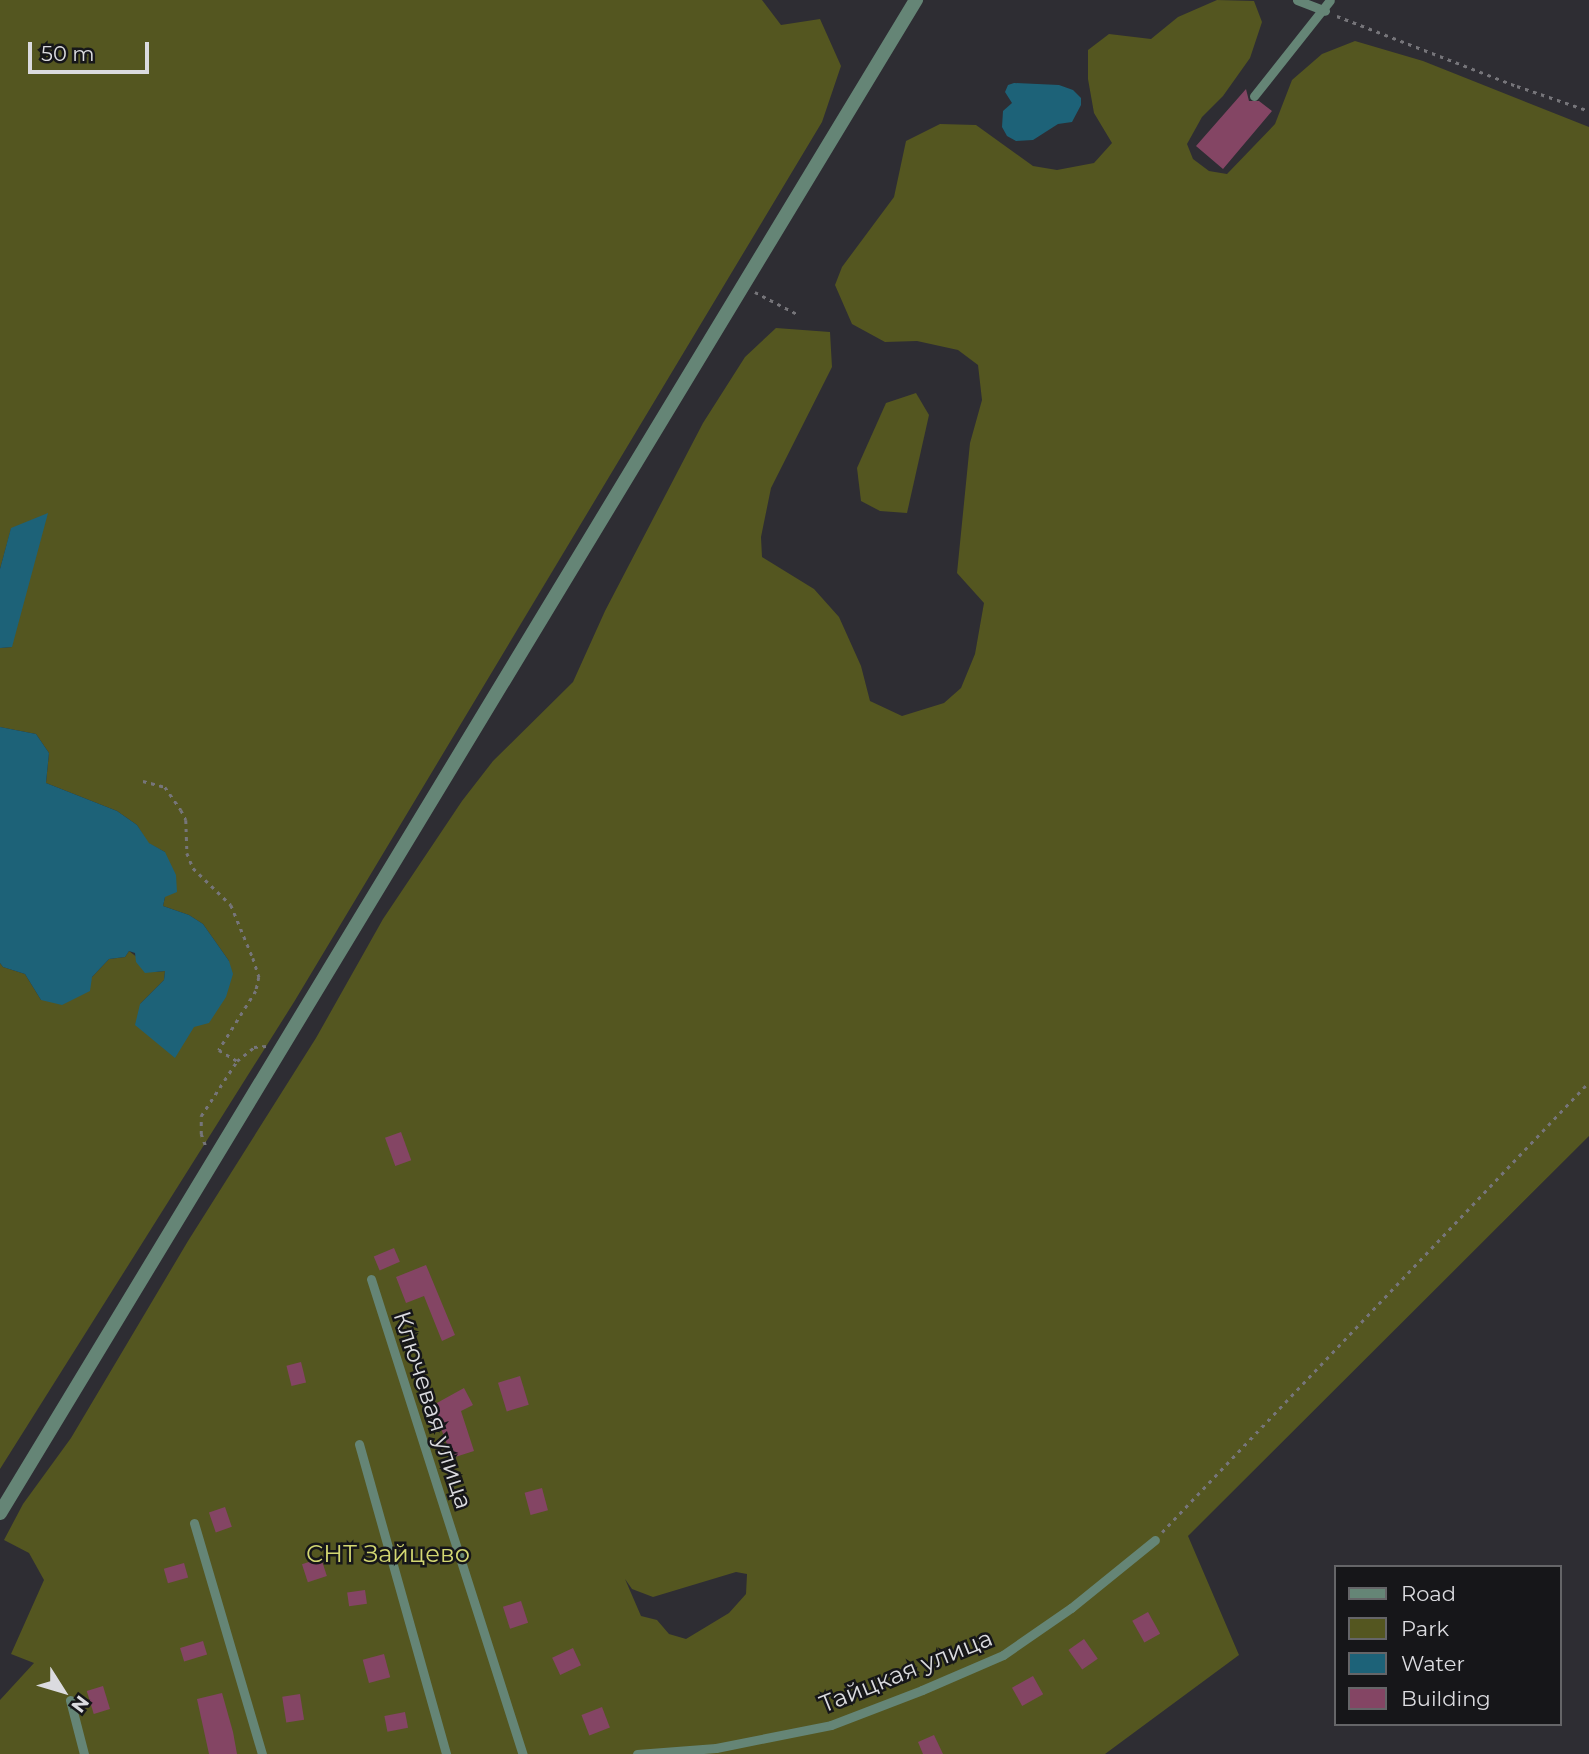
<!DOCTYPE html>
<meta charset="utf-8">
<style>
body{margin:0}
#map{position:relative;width:1589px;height:1754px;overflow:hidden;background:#2e2d33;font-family:Montserrat,sans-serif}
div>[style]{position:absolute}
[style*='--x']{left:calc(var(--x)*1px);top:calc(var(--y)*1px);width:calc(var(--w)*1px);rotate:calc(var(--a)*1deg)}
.green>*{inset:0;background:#545620}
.water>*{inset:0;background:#1d6278}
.building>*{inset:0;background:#844564;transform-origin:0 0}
.path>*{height:2.5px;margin-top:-1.25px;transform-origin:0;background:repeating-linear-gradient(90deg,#76757a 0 3.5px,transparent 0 8.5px)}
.service>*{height:9px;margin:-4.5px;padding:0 4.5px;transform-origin:4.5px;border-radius:4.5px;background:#658576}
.minor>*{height:14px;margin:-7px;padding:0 7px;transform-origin:7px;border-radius:7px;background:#658576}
span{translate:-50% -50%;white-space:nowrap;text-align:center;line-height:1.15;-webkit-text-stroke:5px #161619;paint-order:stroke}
.street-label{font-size:24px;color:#dbdbdf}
.park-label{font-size:24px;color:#d3d772}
.legend{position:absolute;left:1334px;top:1565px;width:228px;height:161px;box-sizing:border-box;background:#161619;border:2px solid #656568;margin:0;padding:9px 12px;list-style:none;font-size:21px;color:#dbdbdf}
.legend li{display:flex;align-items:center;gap:14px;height:35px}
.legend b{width:35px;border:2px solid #656568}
.north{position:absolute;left:28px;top:1656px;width:70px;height:70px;-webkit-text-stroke:5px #161619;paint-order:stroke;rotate:127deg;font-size:19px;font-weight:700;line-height:28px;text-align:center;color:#dbdbdf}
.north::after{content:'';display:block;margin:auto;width:24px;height:32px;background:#dbdbdf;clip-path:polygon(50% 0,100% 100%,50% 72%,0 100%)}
.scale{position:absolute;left:28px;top:42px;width:121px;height:32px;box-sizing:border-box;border:4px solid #dbdbdf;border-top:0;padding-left:9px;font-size:21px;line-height:24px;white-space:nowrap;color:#dbdbdf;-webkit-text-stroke:5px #161619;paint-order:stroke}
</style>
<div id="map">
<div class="green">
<i style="clip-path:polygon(0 0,762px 0,781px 25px,820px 19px,841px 66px,822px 122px,294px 1002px,0 1469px,0 963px,3px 967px,25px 974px,41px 1000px,92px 977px,109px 959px,125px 957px,129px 951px,156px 972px,165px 971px,164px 980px,140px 1004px,229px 961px,203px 924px,189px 915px,163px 906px,165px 897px,165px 852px,148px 843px,137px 825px,117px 811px,46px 783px,49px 753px,36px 734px,0 727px,0 648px,12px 647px,11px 529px,0 569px)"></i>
<i style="clip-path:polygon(evenodd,1217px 0,1254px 1px,1262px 22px,1250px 58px,1223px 96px,1202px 117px,1187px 144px,1193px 159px,1209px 171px,1227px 174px,1275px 124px,1292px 80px,1322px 54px,1355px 41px,1423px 61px,1589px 127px,1589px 1136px,1188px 1536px,1239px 1655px,1105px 1754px,0 1754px,0 1700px,34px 1663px,11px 1654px,44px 1580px,29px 1553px,4px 1540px,23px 1504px,71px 1438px,188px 1241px,316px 1038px,383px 919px,462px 801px,493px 761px,573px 682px,605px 611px,703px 423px,745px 357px,776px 328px,830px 332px,832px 367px,771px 488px,761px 537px,762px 557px,814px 589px,839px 617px,861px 666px,870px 701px,902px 716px,944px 703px,961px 688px,975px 654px,984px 603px,957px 573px,970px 443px,982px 400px,978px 365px,958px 350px,917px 341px,885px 342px,852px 324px,835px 285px,842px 267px,894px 197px,906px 141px,940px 124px,976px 125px,1033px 166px,1057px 170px,1094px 163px,1112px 143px,1094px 113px,1088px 79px,1088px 50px,1109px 34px,1151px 39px,1178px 17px,1217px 0,736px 1572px,747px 1574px,746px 1594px,729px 1613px,686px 1639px,669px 1634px,657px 1620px,641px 1616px,625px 1579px,632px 1589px,653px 1597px,736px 1572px)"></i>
<i style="clip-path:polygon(916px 393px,929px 415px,907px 513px,880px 511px,861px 501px,857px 468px,886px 403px)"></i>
</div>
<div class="water">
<i style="clip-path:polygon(1014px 83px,1059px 85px,1073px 90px,1081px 98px,1081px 105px,1072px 122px,1058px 124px,1033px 140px,1016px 141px,1007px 136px,1002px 127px,1003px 111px,1012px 103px,1005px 92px,1008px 85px)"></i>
<i style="clip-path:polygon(48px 513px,12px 647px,0 648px,0 569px,11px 528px)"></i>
<i style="clip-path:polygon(0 727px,36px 734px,49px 753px,46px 783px,117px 811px,137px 825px,149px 843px,165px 852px,176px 875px,177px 892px,165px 897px,163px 906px,189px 915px,203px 924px,229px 961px,233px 974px,226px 997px,209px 1023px,194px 1027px,175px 1058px,135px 1025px,140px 1004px,164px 980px,165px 971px,145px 973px,136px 962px,135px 953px,129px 951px,125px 957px,109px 959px,92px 977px,90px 991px,62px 1005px,41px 1000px,25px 974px,3px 967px,0 963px)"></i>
</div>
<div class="building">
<i style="clip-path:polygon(1246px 89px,1249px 101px,1259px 101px,1272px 111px,1223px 169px,1196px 146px)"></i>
<i style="left:401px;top:1132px;width:30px;height:17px;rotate:70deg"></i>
<i style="left:394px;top:1248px;width:15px;height:22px;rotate:67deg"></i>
<i style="clip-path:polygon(426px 1265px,455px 1335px,442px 1341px,424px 1296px,406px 1303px,396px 1277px)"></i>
<i style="left:301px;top:1362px;width:21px;height:15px;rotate:76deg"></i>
<i style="left:520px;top:1376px;width:30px;height:23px;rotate:73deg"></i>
<i style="clip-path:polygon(464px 1388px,473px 1405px,461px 1411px,474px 1451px,452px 1458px,439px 1423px,435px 1425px,426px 1409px)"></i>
<i style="left:542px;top:1488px;width:23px;height:18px;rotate:75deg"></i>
<i style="left:225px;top:1507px;width:21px;height:17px;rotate:71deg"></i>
<i style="left:321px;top:1558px;width:19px;height:20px;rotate:72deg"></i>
<i style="left:184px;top:1563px;width:15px;height:21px;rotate:74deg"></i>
<i style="left:365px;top:1590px;width:14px;height:18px;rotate:82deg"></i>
<i style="left:521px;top:1601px;width:23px;height:19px;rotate:72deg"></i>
<i style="left:1148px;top:1612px;width:25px;height:18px;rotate:61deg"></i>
<i style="left:1084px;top:1639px;width:24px;height:19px;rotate:55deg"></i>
<i style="left:203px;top:1641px;width:14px;height:24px;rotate:73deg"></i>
<i style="left:573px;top:1648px;width:19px;height:23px;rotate:65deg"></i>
<i style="left:384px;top:1654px;width:24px;height:22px;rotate:75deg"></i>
<i style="left:1033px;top:1676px;width:21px;height:24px;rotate:61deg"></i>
<i style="left:103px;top:1686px;width:24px;height:17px;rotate:73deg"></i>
<i style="clip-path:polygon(222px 1693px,233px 1732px,237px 1754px,209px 1754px,197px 1699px)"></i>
<i style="left:300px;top:1694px;width:26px;height:18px;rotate:81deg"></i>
<i style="left:602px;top:1707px;width:22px;height:22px;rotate:69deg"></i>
<i style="left:405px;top:1712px;width:16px;height:21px;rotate:79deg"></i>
<i style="clip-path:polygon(934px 1735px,943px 1754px,923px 1754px,918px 1742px)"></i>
</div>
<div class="path">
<i style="--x:1337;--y:16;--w:193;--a:21.3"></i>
<i style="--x:1517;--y:86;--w:76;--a:19.1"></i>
<i style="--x:755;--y:292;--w:47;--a:27.6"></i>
<i style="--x:143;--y:781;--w:23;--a:15"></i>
<i style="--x:165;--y:787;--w:28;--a:55"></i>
<i style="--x:181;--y:810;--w:11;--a:63"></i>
<i style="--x:186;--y:820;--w:33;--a:88"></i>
<i style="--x:187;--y:853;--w:16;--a:68"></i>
<i style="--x:193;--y:868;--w:53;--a:44.2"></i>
<i style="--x:231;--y:905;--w:57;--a:67.5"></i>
<i style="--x:253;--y:958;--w:20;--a:72"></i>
<i style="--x:259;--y:977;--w:14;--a:102"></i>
<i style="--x:256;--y:991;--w:70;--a:122.1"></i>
<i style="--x:219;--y:1050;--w:21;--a:31"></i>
<i style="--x:205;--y:1145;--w:12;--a:-110"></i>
<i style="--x:201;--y:1134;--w:18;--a:-90"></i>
<i style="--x:201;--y:1116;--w:66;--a:-56.8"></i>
<i style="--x:237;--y:1061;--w:22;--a:-39"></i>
<i style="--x:254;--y:1047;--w:12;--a:-5"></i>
<i style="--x:1162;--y:1532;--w:620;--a:-46.5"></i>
</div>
<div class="service">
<i style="--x:1297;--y:0;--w:30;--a:21"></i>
<i style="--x:1254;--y:96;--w:122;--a:-51.6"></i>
<i style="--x:371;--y:1279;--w:499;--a:72.3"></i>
<i style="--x:359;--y:1444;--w:322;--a:74.3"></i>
<i style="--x:194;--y:1523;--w:241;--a:73.6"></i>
<i style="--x:70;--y:1700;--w:56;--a:75.5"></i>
<i style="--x:637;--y:1754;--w:79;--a:-4.3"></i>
<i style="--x:716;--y:1748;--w:117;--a:-11.3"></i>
<i style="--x:831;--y:1725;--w:97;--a:-21"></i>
<i style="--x:922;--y:1690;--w:88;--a:-23.4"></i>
<i style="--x:1003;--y:1655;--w:83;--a:-34.7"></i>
<i style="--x:1071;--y:1608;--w:108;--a:-39"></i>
</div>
<div class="minor">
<i style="--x:0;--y:1513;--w:1769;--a:-58.81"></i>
</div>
<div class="street-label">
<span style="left:433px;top:1410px;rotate:72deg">Ключевая улица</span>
<span style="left:906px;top:1671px;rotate:-22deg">Тайцкая улица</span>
</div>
<div class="park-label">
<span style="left:388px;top:1554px">СНТ Зайцево</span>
</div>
<ul class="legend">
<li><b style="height:9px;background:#658576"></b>Road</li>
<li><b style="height:19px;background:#545620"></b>Park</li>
<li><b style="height:19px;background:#1d6278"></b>Water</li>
<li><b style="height:19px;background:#844564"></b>Building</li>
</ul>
<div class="north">N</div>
<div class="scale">50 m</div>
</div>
